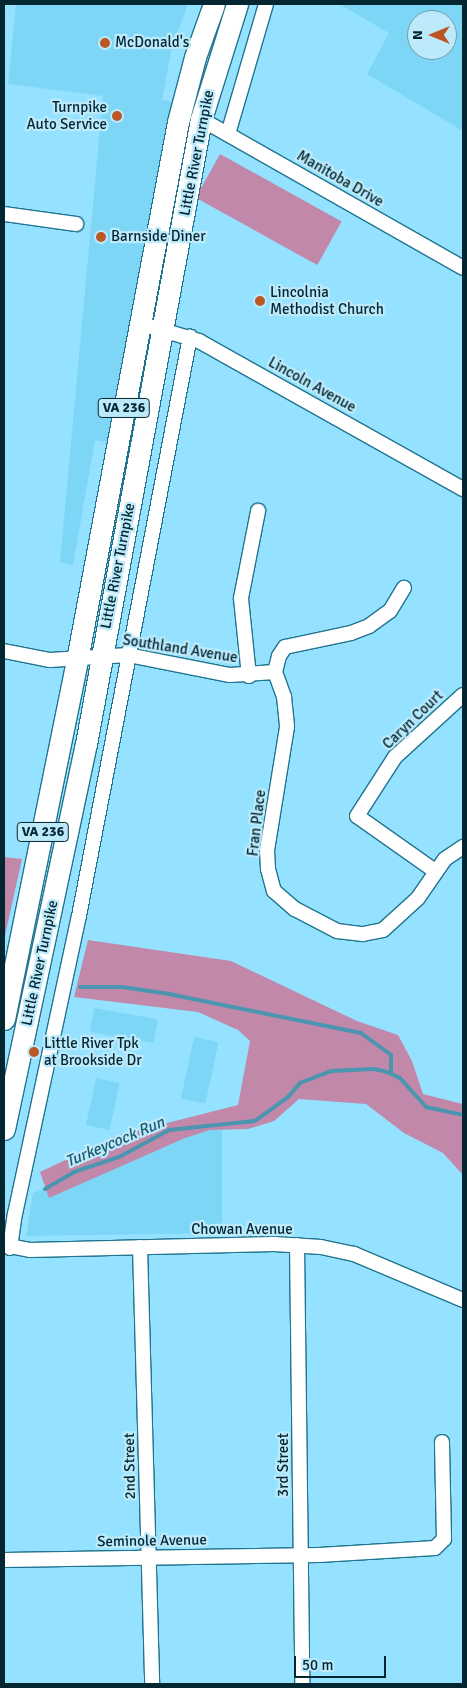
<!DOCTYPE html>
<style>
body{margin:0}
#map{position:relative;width:467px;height:1688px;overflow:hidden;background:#94e2ff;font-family:Signika,sans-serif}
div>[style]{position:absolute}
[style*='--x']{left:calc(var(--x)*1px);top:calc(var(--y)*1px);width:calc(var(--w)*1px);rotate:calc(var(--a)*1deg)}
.built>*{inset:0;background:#7ed6f6;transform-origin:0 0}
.forest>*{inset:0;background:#c288aa;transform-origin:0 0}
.stream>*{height:4px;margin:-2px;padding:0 2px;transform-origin:2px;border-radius:2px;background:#4a95af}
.roads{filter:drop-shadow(1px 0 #21748e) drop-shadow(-1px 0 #21748e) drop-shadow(0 1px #21748e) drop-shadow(0 -1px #21748e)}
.minor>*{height:14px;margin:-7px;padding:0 7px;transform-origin:7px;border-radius:7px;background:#fff}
.primary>*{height:21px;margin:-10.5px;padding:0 10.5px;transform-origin:10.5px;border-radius:10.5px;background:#fff}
.dots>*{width:14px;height:14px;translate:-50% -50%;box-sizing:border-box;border:2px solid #bdeafb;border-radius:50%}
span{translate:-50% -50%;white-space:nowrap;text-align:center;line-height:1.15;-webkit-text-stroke:4.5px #bdeafb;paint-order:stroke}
.shield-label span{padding:1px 4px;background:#bdeafb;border:1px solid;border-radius:4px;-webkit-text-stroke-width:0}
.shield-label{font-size:14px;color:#032630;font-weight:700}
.poi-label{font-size:15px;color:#032630}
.left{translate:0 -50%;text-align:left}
.right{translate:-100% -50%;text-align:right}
.street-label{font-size:15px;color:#032630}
.water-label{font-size:16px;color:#1f5b6f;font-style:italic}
.frame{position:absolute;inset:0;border:5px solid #032630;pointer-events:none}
.north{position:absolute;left:407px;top:10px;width:50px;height:50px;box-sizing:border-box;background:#bdeafb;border:1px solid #739caa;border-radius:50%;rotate:270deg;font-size:14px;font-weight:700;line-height:20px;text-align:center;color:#032630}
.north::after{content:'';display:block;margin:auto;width:18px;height:22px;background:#bb5625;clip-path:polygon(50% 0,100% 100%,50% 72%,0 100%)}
.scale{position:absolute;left:294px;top:1656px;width:92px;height:22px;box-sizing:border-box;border:2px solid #032630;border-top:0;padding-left:6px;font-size:15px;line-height:18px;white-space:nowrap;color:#032630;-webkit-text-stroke:4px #bdeafb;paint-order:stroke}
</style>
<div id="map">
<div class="built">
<i style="clip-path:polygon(16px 4px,188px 4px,172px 47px,162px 100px,174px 102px,116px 444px,95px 440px,73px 565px,60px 562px,103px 96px,8px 84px)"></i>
<i style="clip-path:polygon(evenodd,339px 4px,463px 4px,463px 131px,367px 74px,389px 33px,339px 4px,417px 20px,447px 20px,447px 50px,417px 50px,417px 20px)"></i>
<i style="left:94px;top:1008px;width:65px;height:24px;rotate:10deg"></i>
<i style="left:194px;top:1037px;width:25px;height:63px;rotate:12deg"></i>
<i style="left:96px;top:1078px;width:24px;height:48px;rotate:12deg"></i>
<i style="clip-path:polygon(222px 1119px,222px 1233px,26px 1236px,33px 1193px)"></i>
</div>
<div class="forest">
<i style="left:220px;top:154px;width:139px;height:50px;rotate:29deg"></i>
<i style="clip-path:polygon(4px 857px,22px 859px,4px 940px)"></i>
<i style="clip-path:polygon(88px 940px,231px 961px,357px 1021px,398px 1035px,412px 1061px,423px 1094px,463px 1104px,463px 1175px,443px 1153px,404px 1133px,366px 1104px,299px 1099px,274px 1121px,248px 1129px,210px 1130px,185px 1138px,49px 1198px,40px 1172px,116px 1136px,238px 1105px,250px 1041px,238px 1030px,198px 1012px,74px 997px)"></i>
</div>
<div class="stream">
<i style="--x:80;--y:987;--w:42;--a:0"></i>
<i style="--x:122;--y:987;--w:48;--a:8.5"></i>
<i style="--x:169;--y:994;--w:196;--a:11.5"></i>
<i style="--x:361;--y:1033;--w:37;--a:36"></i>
<i style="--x:391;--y:1055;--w:18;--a:90"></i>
<i style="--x:45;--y:1189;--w:34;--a:-30"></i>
<i style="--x:74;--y:1172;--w:47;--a:-18.4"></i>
<i style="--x:119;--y:1157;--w:57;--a:-28.4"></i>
<i style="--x:169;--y:1130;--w:86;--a:-6"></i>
<i style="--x:255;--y:1121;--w:41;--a:-36"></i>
<i style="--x:288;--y:1097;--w:18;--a:-49"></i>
<i style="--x:300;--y:1083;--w:33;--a:-21"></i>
<i style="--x:331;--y:1071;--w:43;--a:-2.7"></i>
<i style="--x:374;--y:1069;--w:13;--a:13"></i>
<i style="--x:387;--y:1072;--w:14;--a:25"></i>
<i style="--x:400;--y:1078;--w:39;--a:48"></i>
<i style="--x:426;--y:1107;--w:38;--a:12"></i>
</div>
<div class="roads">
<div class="minor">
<i style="--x:201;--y:119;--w:301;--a:29.6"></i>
<i style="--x:228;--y:134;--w:135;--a:-73.7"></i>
<i style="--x:4;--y:214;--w:73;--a:7.9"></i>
<i style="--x:139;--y:323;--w:63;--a:16.7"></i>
<i style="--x:199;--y:341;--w:303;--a:29.3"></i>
<i style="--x:4;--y:651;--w:47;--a:11.1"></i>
<i style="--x:50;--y:660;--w:78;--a:-3.7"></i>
<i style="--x:128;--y:655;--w:104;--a:11.1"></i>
<i style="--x:230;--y:675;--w:45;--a:-3.8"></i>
<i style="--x:275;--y:672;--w:16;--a:-76"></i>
<i style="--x:279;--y:656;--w:11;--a:-56"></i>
<i style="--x:285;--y:647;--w:67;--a:-12"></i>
<i style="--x:351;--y:633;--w:19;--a:-21"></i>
<i style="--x:369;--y:626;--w:26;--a:-36"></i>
<i style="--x:390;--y:611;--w:27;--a:-59"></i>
<i style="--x:275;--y:672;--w:27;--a:70"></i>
<i style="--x:284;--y:697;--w:30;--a:84"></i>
<i style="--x:287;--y:727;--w:125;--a:99.2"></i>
<i style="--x:267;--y:850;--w:19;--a:87"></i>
<i style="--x:268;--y:869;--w:23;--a:75"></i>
<i style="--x:274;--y:891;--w:28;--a:41"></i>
<i style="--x:295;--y:909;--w:47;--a:27.6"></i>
<i style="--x:337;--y:931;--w:26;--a:7"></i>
<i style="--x:363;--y:934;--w:20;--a:-11"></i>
<i style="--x:383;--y:930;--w:47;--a:-42.4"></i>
<i style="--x:418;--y:898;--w:47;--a:-55.3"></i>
<i style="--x:445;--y:859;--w:22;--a:-34"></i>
<i style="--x:249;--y:676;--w:78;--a:-95.9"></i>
<i style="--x:241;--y:598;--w:89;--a:-78.9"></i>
<i style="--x:435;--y:871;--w:95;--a:-144.8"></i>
<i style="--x:357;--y:816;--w:70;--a:-57.2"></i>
<i style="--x:395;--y:757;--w:92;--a:-42.4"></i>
<i style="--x:4;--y:1245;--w:26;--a:11"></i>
<i style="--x:30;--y:1250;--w:244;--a:-1.4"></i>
<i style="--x:274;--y:1244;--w:47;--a:3.7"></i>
<i style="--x:321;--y:1247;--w:34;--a:12"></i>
<i style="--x:354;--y:1254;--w:118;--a:22.9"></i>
<i style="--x:297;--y:1245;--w:439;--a:89.3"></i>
<i style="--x:140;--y:1247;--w:437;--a:88.4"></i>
<i style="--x:10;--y:1248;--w:34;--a:-82"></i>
<i style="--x:15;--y:1214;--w:305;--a:-77.9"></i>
<i style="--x:79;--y:916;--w:590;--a:-79.15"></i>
<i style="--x:4;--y:1560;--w:315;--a:-0.9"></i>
<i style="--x:319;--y:1555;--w:116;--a:-3.5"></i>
<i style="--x:435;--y:1548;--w:13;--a:-45"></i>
<i style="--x:444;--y:1539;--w:97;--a:-91.2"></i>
</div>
<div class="primary">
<i style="--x:4;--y:1019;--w:366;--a:-78.5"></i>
<i style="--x:77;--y:660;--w:547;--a:-79.37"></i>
<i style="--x:178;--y:122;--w:67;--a:-75.3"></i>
<i style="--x:195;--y:57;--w:56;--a:-70.3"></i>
<i style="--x:4;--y:1129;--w:394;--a:-78"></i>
<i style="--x:86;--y:744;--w:635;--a:-79.57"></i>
<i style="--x:201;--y:119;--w:121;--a:-72.6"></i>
</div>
</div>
<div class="dots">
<i style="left:105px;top:43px;background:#bb5625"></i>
<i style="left:117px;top:116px;background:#bb5625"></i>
<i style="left:101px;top:237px;background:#bb5625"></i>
<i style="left:260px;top:301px;background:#bb5625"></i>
<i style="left:34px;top:1052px;background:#bb5625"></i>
</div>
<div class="shield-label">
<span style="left:124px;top:408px">VA 236</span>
<span style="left:43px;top:832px">VA 236</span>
</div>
<div class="poi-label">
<span class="left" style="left:115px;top:43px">McDonald's</span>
<span class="right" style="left:107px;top:116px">Turnpike<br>Auto Service</span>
<span class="left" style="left:111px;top:237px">Barnside Diner</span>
<span class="left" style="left:270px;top:301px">Lincolnia<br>Methodist Church</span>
<span class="left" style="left:44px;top:1052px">Little River Tpk<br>at Brookside Dr</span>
</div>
<div class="street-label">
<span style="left:197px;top:153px;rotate:-79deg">Little River Turnpike</span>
<span style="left:340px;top:179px;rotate:30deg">Manitoba Drive</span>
<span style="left:312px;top:385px;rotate:29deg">Lincoln Avenue</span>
<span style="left:118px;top:566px;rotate:-79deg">Little River Turnpike</span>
<span style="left:180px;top:649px;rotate:9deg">Southland Avenue</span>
<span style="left:413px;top:720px;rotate:-44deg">Caryn Court</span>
<span style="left:257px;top:823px;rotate:-83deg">Fran Place</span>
<span style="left:40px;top:963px;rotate:-78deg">Little River Turnpike</span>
<span style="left:242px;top:1230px">Chowan Avenue</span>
<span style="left:284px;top:1465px;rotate:-90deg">3rd Street</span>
<span style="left:130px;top:1466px;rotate:-91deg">2nd Street</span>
<span style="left:152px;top:1541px;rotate:-1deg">Seminole Avenue</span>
</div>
<div class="water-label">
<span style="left:115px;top:1142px;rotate:-23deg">Turkeycock Run</span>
</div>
<div class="frame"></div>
<div class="north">N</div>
<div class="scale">50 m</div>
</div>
